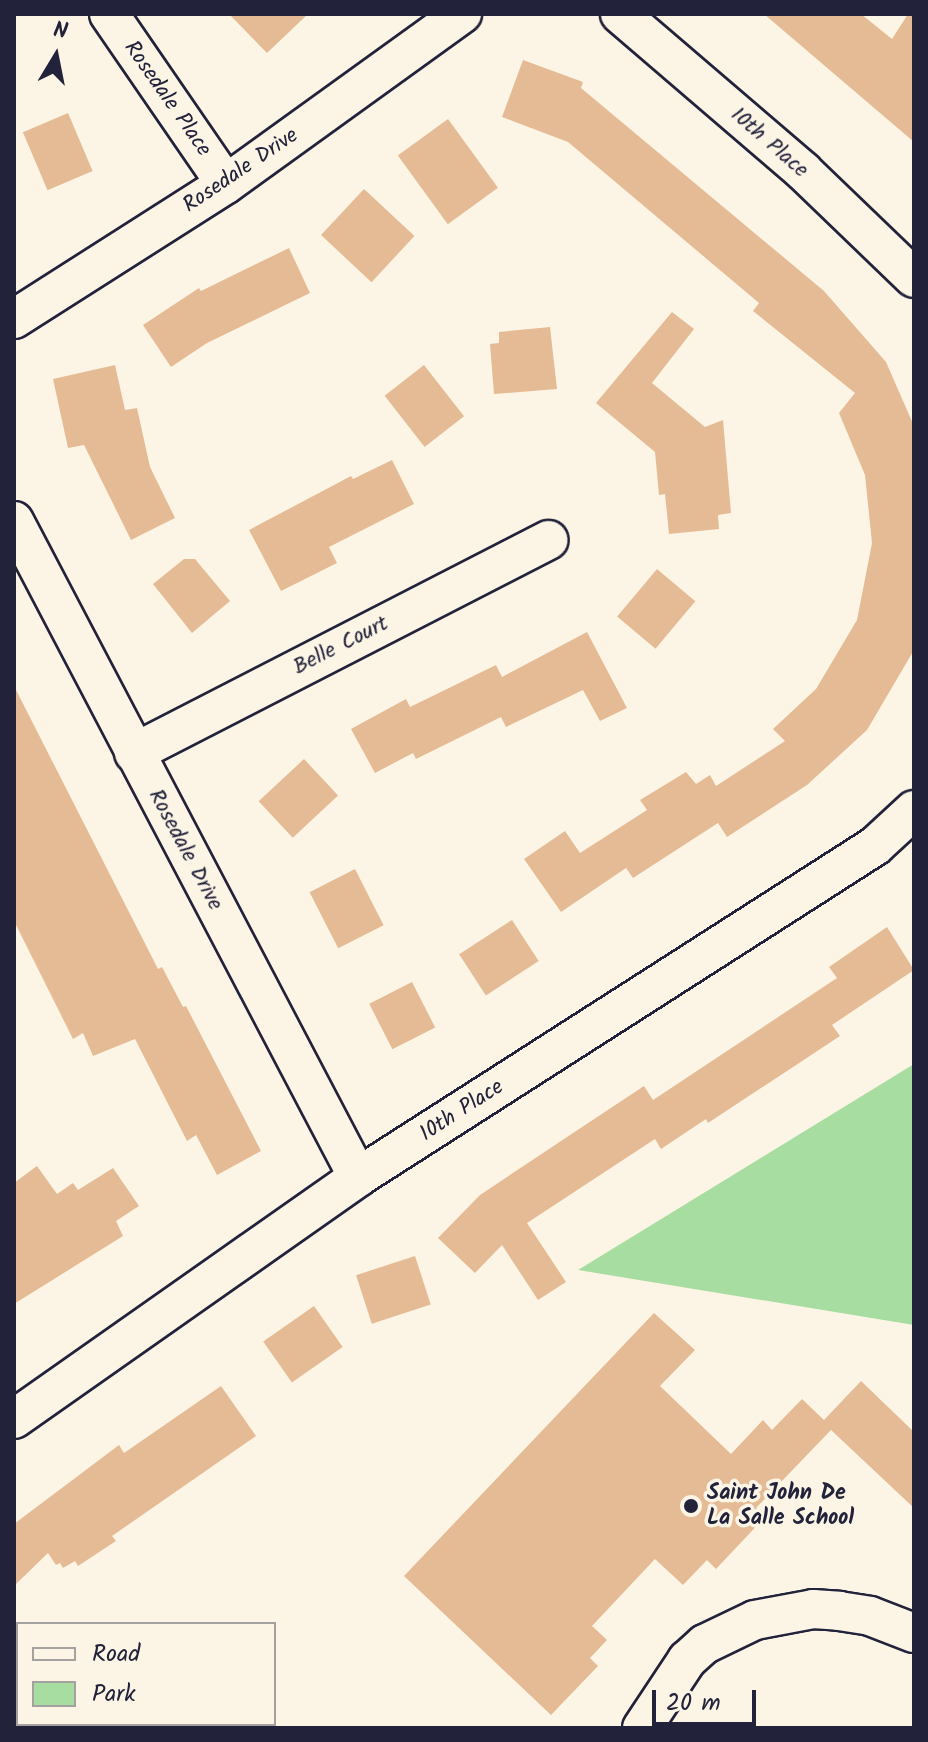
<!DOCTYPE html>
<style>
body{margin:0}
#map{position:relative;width:928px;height:1742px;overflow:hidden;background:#fcf5e5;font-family:Kalam,sans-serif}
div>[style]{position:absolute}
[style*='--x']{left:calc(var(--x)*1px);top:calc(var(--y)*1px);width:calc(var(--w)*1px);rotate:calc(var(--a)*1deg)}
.green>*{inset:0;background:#a7dda0}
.building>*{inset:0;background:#e5bb95;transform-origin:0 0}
.roads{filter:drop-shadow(2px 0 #22223b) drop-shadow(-2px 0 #22223b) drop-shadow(0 2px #22223b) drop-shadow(0 -2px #22223b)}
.minor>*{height:38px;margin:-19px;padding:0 19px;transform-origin:19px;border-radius:19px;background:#fcf5e5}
.dots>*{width:22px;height:22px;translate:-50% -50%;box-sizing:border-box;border:4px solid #fcf5e5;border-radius:50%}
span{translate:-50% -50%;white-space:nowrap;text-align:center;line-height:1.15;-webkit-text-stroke:7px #fcf5e5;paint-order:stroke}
.street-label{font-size:22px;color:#22223b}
.poi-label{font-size:22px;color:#22223b;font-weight:700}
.left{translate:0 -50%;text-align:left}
.frame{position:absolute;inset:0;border:16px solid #22223b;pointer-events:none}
.legend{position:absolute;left:16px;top:1622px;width:260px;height:104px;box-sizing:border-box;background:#fcf5e5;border:2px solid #a5a1a1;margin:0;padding:10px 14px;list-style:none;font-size:24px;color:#22223b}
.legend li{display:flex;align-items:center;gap:16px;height:40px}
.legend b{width:40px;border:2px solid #a5a1a1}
.north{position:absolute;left:16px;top:16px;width:80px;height:80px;-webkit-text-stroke:6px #fcf5e5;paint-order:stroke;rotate:10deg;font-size:22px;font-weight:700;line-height:32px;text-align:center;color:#22223b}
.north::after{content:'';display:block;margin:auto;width:28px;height:36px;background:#22223b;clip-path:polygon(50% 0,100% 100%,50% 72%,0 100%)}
.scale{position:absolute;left:652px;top:1690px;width:104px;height:36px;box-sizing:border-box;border:4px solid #22223b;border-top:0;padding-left:10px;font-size:24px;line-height:28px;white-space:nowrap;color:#22223b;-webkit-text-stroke:6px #fcf5e5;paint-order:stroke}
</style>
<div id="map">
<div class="green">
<i style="clip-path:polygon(914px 1064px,914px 1325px,578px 1270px)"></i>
</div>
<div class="building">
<i style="clip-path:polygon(229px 14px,308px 14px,267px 53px)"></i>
<i style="clip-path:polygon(764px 14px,861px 14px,892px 39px,908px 14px,914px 14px,914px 142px)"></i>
<i style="clip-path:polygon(523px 60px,583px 82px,581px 88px,824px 291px,886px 362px,914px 426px,914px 650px,867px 730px,807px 785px,727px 837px,718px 823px,633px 878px,626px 868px,561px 912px,524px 859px,565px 831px,580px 853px,647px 810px,640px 800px,686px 772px,696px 784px,710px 775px,716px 786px,785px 741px,773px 729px,816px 689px,857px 620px,872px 543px,865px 475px,839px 413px,855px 393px,753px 311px,759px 303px,568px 142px,502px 117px)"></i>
<i style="left:68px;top:113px;width:63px;height:49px;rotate:67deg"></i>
<i style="left:448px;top:119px;width:85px;height:62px;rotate:54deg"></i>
<i style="left:364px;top:189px;width:69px;height:63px;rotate:43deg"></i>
<i style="clip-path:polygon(289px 248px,310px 293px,207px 343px,171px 367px,143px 325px,199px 288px,201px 291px)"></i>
<i style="clip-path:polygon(672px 312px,694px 329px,652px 383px,705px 427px,723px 420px,731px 513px,718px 515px,719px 529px,669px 534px,665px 494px,659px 495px,655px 452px,596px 403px)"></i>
<i style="clip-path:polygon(550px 327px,557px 389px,494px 394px,490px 344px,499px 343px,499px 332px)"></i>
<i style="clip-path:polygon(115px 365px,125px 410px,137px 408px,150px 467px,175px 518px,131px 540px,84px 445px,68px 448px,53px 379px)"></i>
<i style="left:424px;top:365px;width:65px;height:50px;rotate:52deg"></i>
<i style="clip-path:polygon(392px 460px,414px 504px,329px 547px,337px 563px,281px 591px,249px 530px,351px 476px,353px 479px)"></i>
<i style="clip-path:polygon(184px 559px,195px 559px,230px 601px,192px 633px,153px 584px)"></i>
<i style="left:657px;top:569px;width:50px;height:62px;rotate:40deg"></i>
<i style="clip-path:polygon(587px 632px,627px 708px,600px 721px,583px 690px,506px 727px,501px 717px,416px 759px,413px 753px,375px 773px,351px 729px,406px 699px,410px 707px,496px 665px,502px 677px)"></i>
<i style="clip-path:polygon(14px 686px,158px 969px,162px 967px,183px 1007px,186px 1006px,261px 1151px,217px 1175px,196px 1135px,187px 1141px,135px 1039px,93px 1056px,83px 1033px,73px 1039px,14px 921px)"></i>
<i style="left:304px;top:759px;width:50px;height:62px;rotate:47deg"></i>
<i style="left:355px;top:869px;width:63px;height:51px;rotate:63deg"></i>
<i style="left:512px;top:920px;width:49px;height:63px;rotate:57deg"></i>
<i style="clip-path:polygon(887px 927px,914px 970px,832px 1025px,840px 1036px,708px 1123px,706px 1119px,661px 1149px,655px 1139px,527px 1223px,566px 1282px,538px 1300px,502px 1245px,475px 1273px,438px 1238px,480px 1195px,567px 1137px,644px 1086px,653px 1100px,837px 978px,829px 967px)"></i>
<i style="left:412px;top:982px;width:51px;height:48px;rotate:63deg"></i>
<i style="clip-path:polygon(37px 1166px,57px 1194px,73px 1183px,78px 1190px,113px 1168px,139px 1206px,116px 1221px,123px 1236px,14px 1304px,14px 1183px)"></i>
<i style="left:415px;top:1256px;width:51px;height:62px;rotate:72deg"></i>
<i style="left:314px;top:1306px;width:50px;height:62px;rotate:55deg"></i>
<i style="clip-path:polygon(654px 1313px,695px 1350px,660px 1386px,731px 1454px,763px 1420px,772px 1430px,802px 1399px,824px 1420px,861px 1381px,914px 1432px,914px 1508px,831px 1430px,756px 1508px,766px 1516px,716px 1569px,707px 1560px,683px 1585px,655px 1559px,592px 1626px,607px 1640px,590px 1658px,598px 1666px,551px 1715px,404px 1576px)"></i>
<i style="clip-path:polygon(221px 1386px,256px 1436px,112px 1536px,116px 1541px,78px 1566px,75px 1561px,63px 1568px,60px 1563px,56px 1565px,48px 1553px,14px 1586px,14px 1524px,119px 1445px,124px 1453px)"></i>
</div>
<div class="roads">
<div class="minor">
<i style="--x:109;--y:14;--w:206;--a:55.5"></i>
<i style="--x:620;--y:14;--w:241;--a:40.6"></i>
<i style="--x:803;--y:171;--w:154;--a:43.9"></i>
<i style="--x:14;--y:319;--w:251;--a:-32.5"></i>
<i style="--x:226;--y:184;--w:291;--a:-35.8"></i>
<i style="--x:14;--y:521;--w:741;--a:62.33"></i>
<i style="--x:134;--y:753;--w:466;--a:-27.2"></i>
<i style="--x:14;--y:1419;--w:421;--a:-35.1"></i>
<i style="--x:358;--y:1177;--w:614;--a:-32.63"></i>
<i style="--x:875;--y:846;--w:53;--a:-42.7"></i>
<i style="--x:642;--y:1728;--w:82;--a:-56.5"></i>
<i style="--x:687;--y:1660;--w:24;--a:-42"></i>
<i style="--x:705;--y:1644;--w:55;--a:-25.6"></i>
<i style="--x:755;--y:1620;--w:59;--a:-10.7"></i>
<i style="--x:813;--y:1609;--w:26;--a:4"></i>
<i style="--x:839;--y:1611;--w:31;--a:9"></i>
<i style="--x:870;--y:1616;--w:47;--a:21.1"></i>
</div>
</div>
<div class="dots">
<i style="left:691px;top:1506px;background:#22223b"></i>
</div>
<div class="street-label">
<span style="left:167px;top:99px;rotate:55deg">Rosedale Place</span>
<span style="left:769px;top:143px;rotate:41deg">10th Place</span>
<span style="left:241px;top:171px;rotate:-34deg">Rosedale Drive</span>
<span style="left:341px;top:646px;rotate:-27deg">Belle Court</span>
<span style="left:185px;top:850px;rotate:62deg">Rosedale Drive</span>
<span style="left:462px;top:1111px;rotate:-33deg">10th Place</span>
</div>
<div class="poi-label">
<span class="left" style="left:707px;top:1506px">Saint John De<br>La Salle School</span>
</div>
<div class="frame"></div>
<ul class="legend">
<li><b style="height:10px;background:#fcf5e5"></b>Road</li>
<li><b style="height:22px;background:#a7dda0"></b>Park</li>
</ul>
<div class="north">N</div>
<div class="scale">20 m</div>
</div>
